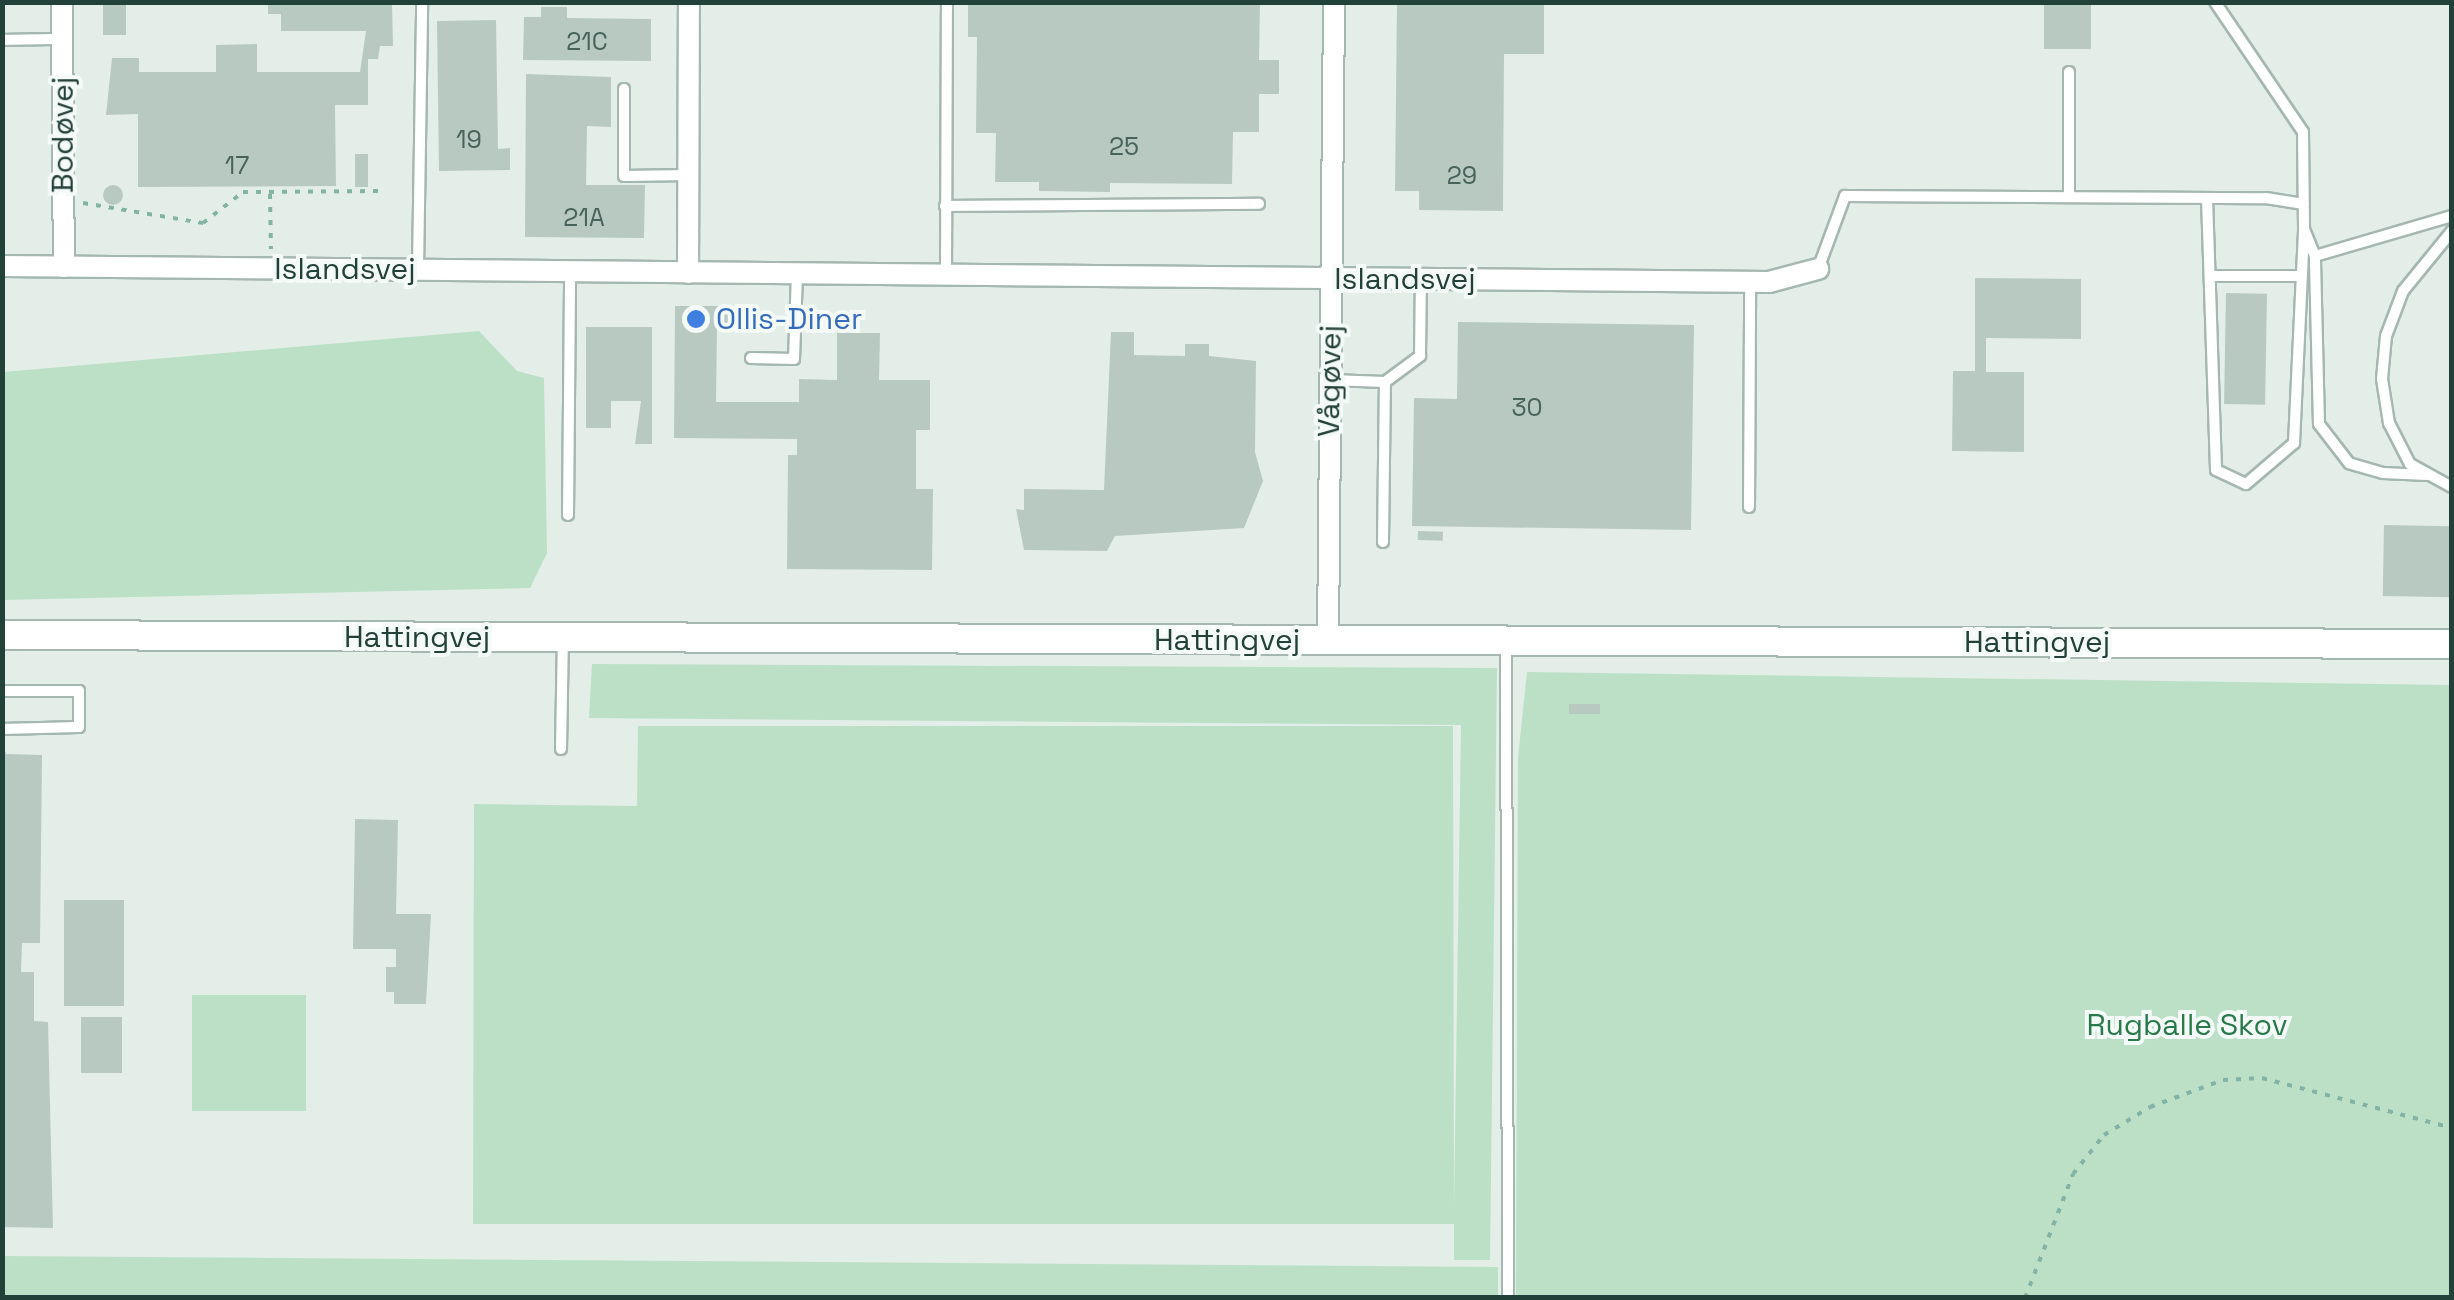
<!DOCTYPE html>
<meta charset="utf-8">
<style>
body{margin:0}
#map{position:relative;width:2454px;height:1300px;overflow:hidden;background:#e3eee9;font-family:"Space Grotesk",sans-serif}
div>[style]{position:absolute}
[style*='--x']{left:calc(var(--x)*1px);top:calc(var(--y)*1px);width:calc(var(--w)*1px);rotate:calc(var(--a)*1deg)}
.green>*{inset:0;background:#bbe0c6;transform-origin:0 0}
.building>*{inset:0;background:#b8c9c2;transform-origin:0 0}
.round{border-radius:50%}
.path>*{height:4px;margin-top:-2px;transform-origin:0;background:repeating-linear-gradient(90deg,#82b3a5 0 5px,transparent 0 13px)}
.roads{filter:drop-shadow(2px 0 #a5b7b1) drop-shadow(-2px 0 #a5b7b1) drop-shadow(0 2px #a5b7b1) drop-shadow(0 -2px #a5b7b1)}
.lane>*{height:10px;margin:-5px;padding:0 5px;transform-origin:5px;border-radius:5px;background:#fff}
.street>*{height:20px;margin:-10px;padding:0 10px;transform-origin:10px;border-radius:10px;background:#fff}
.secondary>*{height:28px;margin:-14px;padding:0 14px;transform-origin:14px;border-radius:14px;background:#fff}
.dots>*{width:28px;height:28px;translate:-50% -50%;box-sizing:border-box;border:5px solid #f4faf7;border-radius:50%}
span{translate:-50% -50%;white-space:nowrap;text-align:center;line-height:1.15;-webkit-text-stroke:8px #f4faf7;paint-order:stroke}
.number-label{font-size:25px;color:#48635b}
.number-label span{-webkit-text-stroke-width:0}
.street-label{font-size:30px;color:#224139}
.shop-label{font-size:30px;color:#366cbe}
.left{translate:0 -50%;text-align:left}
.park-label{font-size:30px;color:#297a4a}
.frame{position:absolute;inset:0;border:5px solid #224139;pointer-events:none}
</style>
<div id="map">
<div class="green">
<i style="clip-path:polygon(479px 331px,517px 371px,544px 378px,547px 553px,530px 588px,3px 600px,3px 372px)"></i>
<i style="clip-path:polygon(592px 664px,1497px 668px,1490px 1260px,1454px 1260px,1454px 1224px,473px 1224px,474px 804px,637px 806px,638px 726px,1453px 726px,1454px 1208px,1461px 725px,589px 718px)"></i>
<i style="clip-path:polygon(1527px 672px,2451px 685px,2451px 1297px,1516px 1298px,1518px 758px)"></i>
<i style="left:192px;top:995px;width:114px;height:116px"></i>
<i style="clip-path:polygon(3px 1256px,1498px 1267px,1498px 1297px,3px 1298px)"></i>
</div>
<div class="building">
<i style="left:103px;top:2px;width:23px;height:33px"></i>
<i style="clip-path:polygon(268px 2px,392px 2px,393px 46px,380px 46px,378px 59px,368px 59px,368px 105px,335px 105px,336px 186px,138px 187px,138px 114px,106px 115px,112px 58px,139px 58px,139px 72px,216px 72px,216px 45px,257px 44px,257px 72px,360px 72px,366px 31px,281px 31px,281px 14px,268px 14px)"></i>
<i style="clip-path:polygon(968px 2px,1260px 2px,1259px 60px,1279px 60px,1279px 94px,1259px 94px,1259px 132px,1233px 132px,1232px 184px,1110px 183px,1110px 192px,1039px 191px,1039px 182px,995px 182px,996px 133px,976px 133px,977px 37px,968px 37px)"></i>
<i style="clip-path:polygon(1397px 2px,1544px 2px,1544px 54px,1504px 54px,1503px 211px,1419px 210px,1419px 191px,1395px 191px)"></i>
<i style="left:2044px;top:2px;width:47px;height:47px"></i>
<i style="clip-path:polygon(541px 7px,567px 7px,567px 18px,651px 19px,651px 61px,523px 60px,524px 17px,541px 17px)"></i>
<i style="clip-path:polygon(496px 20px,498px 149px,510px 148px,510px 170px,439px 171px,437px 21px)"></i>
<i style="clip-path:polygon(526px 74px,611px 77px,611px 127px,587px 126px,586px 185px,645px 185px,644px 238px,525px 237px)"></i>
<i style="left:355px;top:154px;width:13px;height:33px"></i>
<i class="round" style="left:103px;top:185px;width:20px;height:20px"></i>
<i style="clip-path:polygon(1975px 278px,2081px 279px,2081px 339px,1986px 338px,1986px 372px,2024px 372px,2024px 452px,1952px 451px,1953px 371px,1975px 371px)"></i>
<i style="left:2226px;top:293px;width:41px;height:111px;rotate:1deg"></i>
<i style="clip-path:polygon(675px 306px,733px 306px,733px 329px,717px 329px,716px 402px,799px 402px,799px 379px,837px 380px,837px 333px,880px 333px,879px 380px,930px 380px,930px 430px,916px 430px,916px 489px,933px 489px,932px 570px,787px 569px,788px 455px,797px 455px,797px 439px,674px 438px)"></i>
<i style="clip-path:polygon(1458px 322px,1694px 325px,1691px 530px,1412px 526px,1414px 398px,1457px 399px)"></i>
<i style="clip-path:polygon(586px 327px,652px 327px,652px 444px,635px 444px,641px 401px,611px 401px,611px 428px,586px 428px)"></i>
<i style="clip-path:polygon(1111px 332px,1134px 332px,1134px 355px,1185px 356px,1185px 344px,1209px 344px,1209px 356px,1256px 361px,1255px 452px,1263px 481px,1244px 528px,1115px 536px,1107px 551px,1024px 550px,1016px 509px,1024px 510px,1024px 489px,1104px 490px)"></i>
<i style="left:2384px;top:525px;width:68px;height:71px;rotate:1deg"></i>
<i style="left:1418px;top:531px;width:25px;height:9px;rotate:2deg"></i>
<i style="left:1569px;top:704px;width:31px;height:10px"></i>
<i style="clip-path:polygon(2px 741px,6px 754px,42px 755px,40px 943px,22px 943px,21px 972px,34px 972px,34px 1021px,48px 1022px,53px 1228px,2px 1227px)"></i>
<i style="clip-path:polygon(355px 819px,398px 820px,396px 914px,431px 914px,426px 1004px,394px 1004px,394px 992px,386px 992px,386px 967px,396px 967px,396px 949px,353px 949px)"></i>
<i style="left:64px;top:900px;width:60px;height:106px"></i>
<i style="left:81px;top:1017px;width:41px;height:56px"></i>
</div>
<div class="path">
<i style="--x:270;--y:194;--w:55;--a:89"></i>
<i style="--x:83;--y:203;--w:122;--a:9.5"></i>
<i style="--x:203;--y:223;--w:51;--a:-37.8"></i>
<i style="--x:243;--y:192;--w:137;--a:-0.4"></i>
<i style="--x:2025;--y:1298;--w:133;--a:-68.8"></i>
<i style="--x:2073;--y:1174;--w:50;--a:-51.5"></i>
<i style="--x:2104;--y:1135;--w:54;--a:-31.3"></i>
<i style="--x:2150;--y:1107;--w:78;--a:-20.3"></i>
<i style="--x:2223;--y:1080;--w:39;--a:-3"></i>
<i style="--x:2262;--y:1078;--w:196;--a:14.7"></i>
</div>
<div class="roads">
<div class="lane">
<i style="--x:2215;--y:2;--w:157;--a:55.9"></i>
<i style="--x:2303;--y:132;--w:97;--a:89.4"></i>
<i style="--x:2304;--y:229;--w:29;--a:68"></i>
<i style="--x:2;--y:40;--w:60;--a:-1"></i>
<i style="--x:624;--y:89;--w:87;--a:90"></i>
<i style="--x:624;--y:176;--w:64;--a:-0.9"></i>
<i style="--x:2069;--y:196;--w:124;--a:-90"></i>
<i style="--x:2207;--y:198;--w:272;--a:88.1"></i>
<i style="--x:2216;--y:470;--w:33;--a:25"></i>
<i style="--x:2246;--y:484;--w:63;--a:-40.5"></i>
<i style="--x:2294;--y:443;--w:214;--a:-87.3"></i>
<i style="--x:945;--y:206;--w:314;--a:-0.4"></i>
<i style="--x:2452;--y:231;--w:77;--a:129.2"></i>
<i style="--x:2403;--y:291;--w:48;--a:110.7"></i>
<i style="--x:2386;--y:336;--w:43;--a:95.3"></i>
<i style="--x:2382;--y:379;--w:45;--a:81"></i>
<i style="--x:2389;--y:423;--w:46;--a:62.9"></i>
<i style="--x:2410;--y:464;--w:48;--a:28.7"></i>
<i style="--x:418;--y:269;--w:267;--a:-89.1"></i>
<i style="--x:1818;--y:269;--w:78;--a:-69.7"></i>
<i style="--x:1845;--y:196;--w:421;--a:0.3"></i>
<i style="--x:2266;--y:198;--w:38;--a:9"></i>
<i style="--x:946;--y:274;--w:272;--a:-89.8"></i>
<i style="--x:2210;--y:276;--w:90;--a:0"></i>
<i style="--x:751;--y:358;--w:43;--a:1.3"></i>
<i style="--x:794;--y:359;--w:85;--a:-88"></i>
<i style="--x:1331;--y:380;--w:54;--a:2.1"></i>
<i style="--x:2427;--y:475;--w:44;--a:-177.4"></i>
<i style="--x:2383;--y:473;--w:35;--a:-164"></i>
<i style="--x:2349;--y:463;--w:49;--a:-127.6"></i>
<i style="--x:2319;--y:424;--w:168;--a:-91.4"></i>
<i style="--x:2315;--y:256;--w:143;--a:-16.3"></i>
<i style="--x:1749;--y:507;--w:225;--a:-89.7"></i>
<i style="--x:568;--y:515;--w:244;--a:-89.5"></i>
<i style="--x:1383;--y:542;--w:160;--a:-89.3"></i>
<i style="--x:1385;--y:382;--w:44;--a:-36.6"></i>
<i style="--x:1420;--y:356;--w:77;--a:-89.3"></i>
<i style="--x:1506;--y:644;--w:654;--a:89.82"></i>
<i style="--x:2;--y:691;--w:77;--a:0"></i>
<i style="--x:79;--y:691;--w:36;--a:90"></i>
<i style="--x:79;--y:727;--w:77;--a:178.5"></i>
<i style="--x:561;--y:749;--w:111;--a:-89"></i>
</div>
<div class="street">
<i style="--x:62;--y:2;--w:265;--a:89.6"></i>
<i style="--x:2;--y:266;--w:1767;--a:0.52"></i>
<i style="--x:1769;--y:282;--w:51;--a:-14.9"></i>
<i style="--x:688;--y:273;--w:271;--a:-89.8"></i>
<i style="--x:1328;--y:640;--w:638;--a:-89.46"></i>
</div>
<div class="secondary">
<i style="--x:2;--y:635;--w:2450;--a:0.21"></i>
</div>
</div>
<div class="dots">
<i style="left:696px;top:319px;background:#3f7fe0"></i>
</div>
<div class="number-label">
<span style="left:587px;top:41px">21C</span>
<span style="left:469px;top:139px">19</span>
<span style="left:1124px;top:146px">25</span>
<span style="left:237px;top:165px">17</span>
<span style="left:1462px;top:175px">29</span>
<span style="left:584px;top:217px">21A</span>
<span style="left:1527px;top:407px">30</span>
</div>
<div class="street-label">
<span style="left:63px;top:135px;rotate:-90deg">Bodøvej</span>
<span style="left:345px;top:269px">Islandsvej</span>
<span style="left:1405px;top:279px">Islandsvej</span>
<span style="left:1330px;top:381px;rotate:-89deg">Vågøvej</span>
<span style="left:417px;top:637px">Hattingvej</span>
<span style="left:1227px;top:640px">Hattingvej</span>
<span style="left:2037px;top:642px">Hattingvej</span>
</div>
<div class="shop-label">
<span class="left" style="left:716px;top:319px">Ollis-Diner</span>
</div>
<div class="park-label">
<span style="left:2187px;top:1025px">Rugballe Skov</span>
</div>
<div class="frame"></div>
</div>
